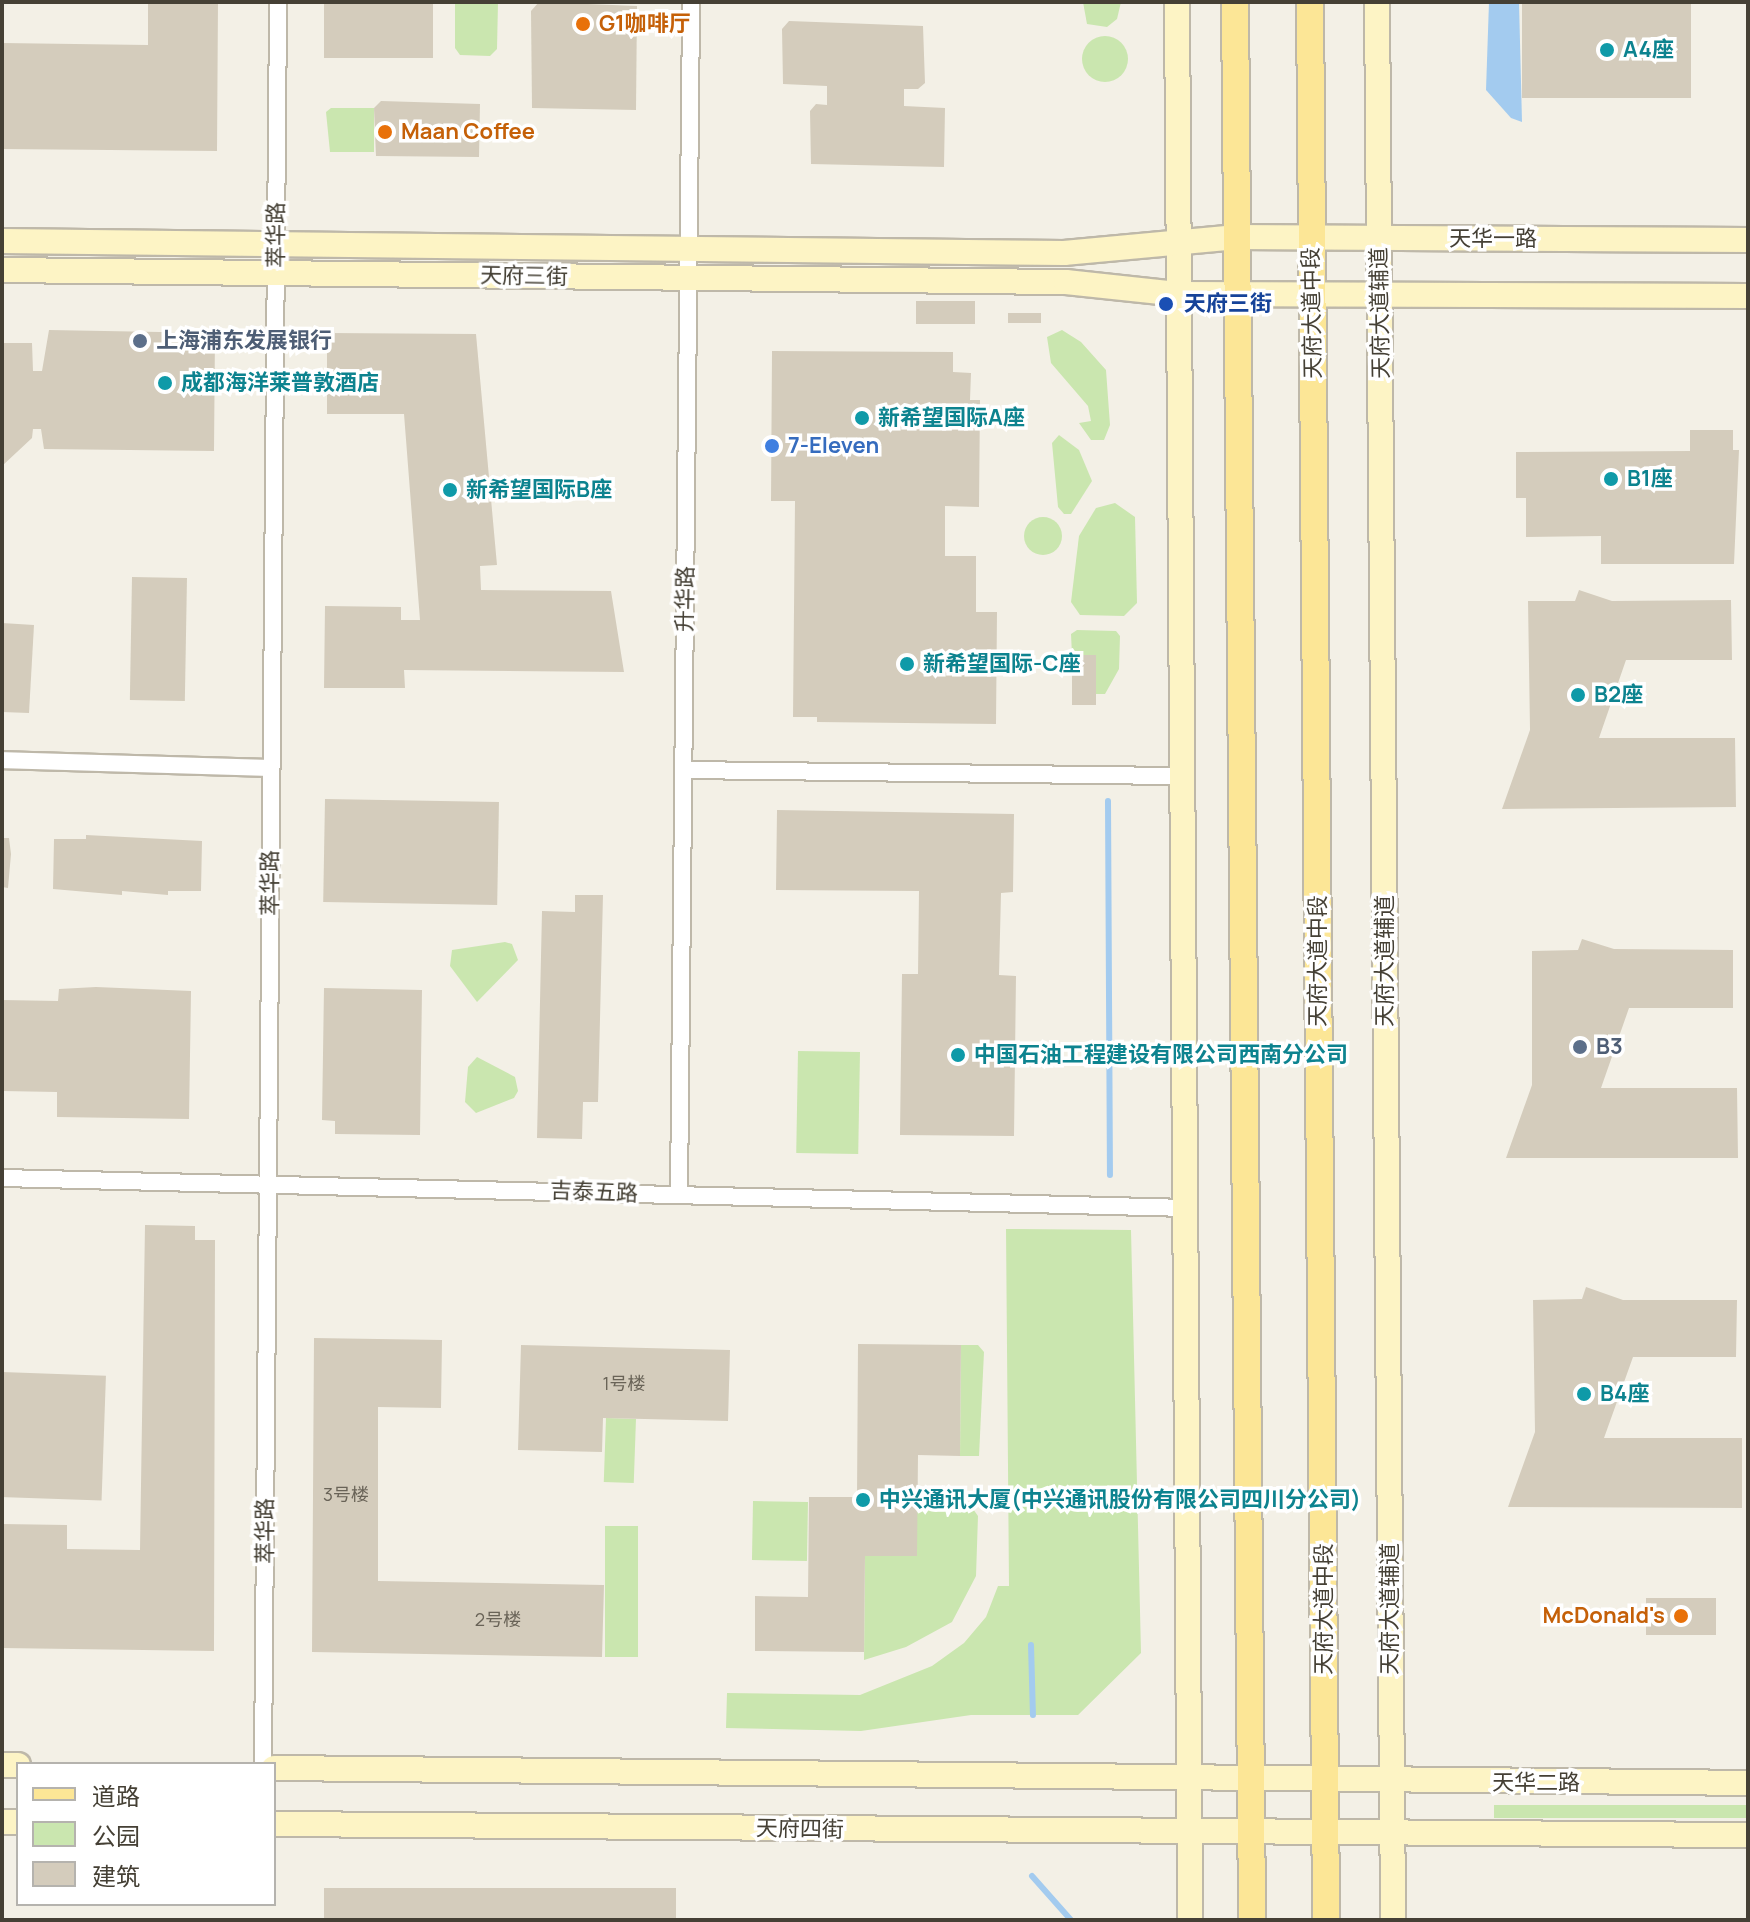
<!DOCTYPE html>
<meta charset="utf-8">
<style>
body{margin:0}
#map{position:relative;width:1750px;height:1922px;overflow:hidden;background:#f3f0e6;font-family:Manrope,"Noto Sans SC",sans-serif}
div>[style]{position:absolute}
[style*='--x']{left:calc(var(--x)*1px);top:calc(var(--y)*1px);width:calc(var(--w)*1px);rotate:calc(var(--a)*1deg)}
.green>*{inset:0;background:#cae6af;transform-origin:0 0}
.round{border-radius:50%}
.water>*{inset:0;background:#a3cbef}
.stream>*{height:6px;margin:-3px;padding:0 3px;transform-origin:3px;border-radius:3px;background:#a3cbef}
.building>*{inset:0;background:#d4ccbc;transform-origin:0 0}
.roads{filter:drop-shadow(2px 0 #beb8a9) drop-shadow(-2px 0 #beb8a9) drop-shadow(0 2px #beb8a9) drop-shadow(0 -2px #beb8a9)}
.street>*{height:16px;margin:-8px;padding:0 8px;transform-origin:8px;border-radius:8px;background:#fff}
.secondary>*{height:24px;margin:-12px;padding:0 12px;transform-origin:12px;border-radius:12px;background:#fdf4c5}
.primary>*{height:26px;margin:-13px;padding:0 13px;transform-origin:13px;border-radius:13px;background:#fce696}
.dots>*{width:22px;height:22px;translate:-50% -50%;box-sizing:border-box;border:4px solid #fff;border-radius:50%}
span{translate:-50% -50%;white-space:nowrap;text-align:center;line-height:1.15;-webkit-text-stroke:7px #fff;paint-order:stroke}
.number-label{font-size:18px;color:#696357}
.number-label span{-webkit-text-stroke-width:0}
.food-label{font-size:22px;color:#c56008;font-weight:700}
.left{translate:0 -50%;text-align:left}
.right{translate:-100% -50%;text-align:right}
.culture-label{font-size:22px;color:#0d838f;font-weight:700}
.street-label{font-size:22px;color:#454035}
.transit-label{font-size:22px;color:#164399;font-weight:700}
.service-label{font-size:22px;color:#4e5e75;font-weight:700}
.shop-label{font-size:22px;color:#366cbe;font-weight:700}
.frame{position:absolute;inset:0;border:4px solid #454035;pointer-events:none}
.legend{position:absolute;left:16px;top:1762px;width:260px;height:144px;box-sizing:border-box;background:#fff;border:2px solid #b5b3ae;margin:0;padding:10px 14px;list-style:none;font-size:24px;color:#454035}
.legend li{display:flex;align-items:center;gap:16px;height:40px}
.legend b{width:40px;border:2px solid #b5b3ae}
</style>
<div id="map">
<div class="green">
<i style="clip-path:polygon(455px 2px,498px 2px,497px 49px,490px 56px,460px 55px,455px 48px)"></i>
<i style="clip-path:polygon(1083px 2px,1121px 2px,1117px 19px,1107px 27px,1087px 24px)"></i>
<i class="round" style="left:1082px;top:36px;width:46px;height:46px"></i>
<i style="clip-path:polygon(331px 108px,374px 108px,374px 152px,330px 152px,326px 112px)"></i>
<i style="clip-path:polygon(1062px 330px,1081px 342px,1106px 370px,1110px 425px,1104px 440px,1091px 440px,1079px 423px,1091px 421px,1088px 406px,1051px 363px,1047px 337px)"></i>
<i style="clip-path:polygon(1059px 435px,1079px 450px,1092px 481px,1071px 514px,1064px 514px,1058px 507px,1052px 443px)"></i>
<i style="clip-path:polygon(1115px 503px,1135px 517px,1137px 603px,1124px 616px,1080px 615px,1071px 602px,1079px 536px,1096px 508px)"></i>
<i class="round" style="left:1024px;top:517px;width:38px;height:38px"></i>
<i style="clip-path:polygon(1077px 630px,1116px 631px,1120px 636px,1119px 669px,1105px 694px,1096px 694px,1096px 655px,1072px 655px,1071px 634px)"></i>
<i style="clip-path:polygon(505px 942px,512px 944px,518px 960px,477px 1002px,450px 966px,452px 950px)"></i>
<i style="left:798px;top:1051px;width:62px;height:102px;rotate:1deg"></i>
<i style="clip-path:polygon(477px 1057px,515px 1077px,518px 1091px,514px 1098px,476px 1113px,465px 1102px,468px 1067px)"></i>
<i style="clip-path:polygon(1006px 1229px,1131px 1230px,1141px 1653px,1078px 1715px,971px 1715px,861px 1731px,726px 1728px,727px 1693px,860px 1695px,932px 1666px,964px 1643px,986px 1617px,998px 1586px,1009px 1586px)"></i>
<i style="clip-path:polygon(961px 1345px,978px 1345px,984px 1352px,979px 1456px,960px 1456px)"></i>
<i style="left:606px;top:1418px;width:30px;height:64px;rotate:2deg"></i>
<i style="left:753px;top:1501px;width:55px;height:59px;rotate:1deg"></i>
<i style="clip-path:polygon(917px 1505px,971px 1506px,978px 1516px,976px 1576px,952px 1622px,906px 1647px,864px 1660px,865px 1556px,917px 1556px)"></i>
<i style="left:605px;top:1526px;width:33px;height:131px"></i>
<i style="left:1748px;top:1805px;width:13px;height:254px;rotate:90deg"></i>
</div>
<div class="water">
<i style="clip-path:polygon(1489px 2px,1519px 2px,1522px 122px,1511px 118px,1486px 90px)"></i>
</div>
<div class="stream">
<i style="--x:1108;--y:801;--w:374;--a:89.7"></i>
<i style="--x:1031;--y:1645;--w:70;--a:88.4"></i>
<i style="--x:1032;--y:1876;--w:59;--a:48.4"></i>
</div>
<div class="building">
<i style="clip-path:polygon(148px 2px,218px 2px,217px 151px,2px 149px,2px 43px,148px 45px)"></i>
<i style="left:324px;top:2px;width:109px;height:56px"></i>
<i style="clip-path:polygon(539px 2px,637px 6px,636px 110px,532px 108px,531px 11px)"></i>
<i style="left:1522px;top:2px;width:169px;height:96px"></i>
<i style="clip-path:polygon(789px 21px,923px 26px,925px 83px,918px 89px,904px 89px,904px 106px,945px 108px,944px 167px,811px 164px,810px 111px,816px 104px,827px 105px,827px 86px,783px 84px,782px 29px)"></i>
<i style="clip-path:polygon(381px 101px,480px 104px,479px 157px,376px 156px,374px 108px)"></i>
<i style="left:916px;top:301px;width:59px;height:23px"></i>
<i style="left:1008px;top:313px;width:33px;height:10px"></i>
<i style="clip-path:polygon(49px 330px,215px 333px,214px 451px,44px 449px,41px 429px,33px 429px,32px 438px,2px 466px,2px 343px,32px 343px,33px 371px,42px 371px)"></i>
<i style="clip-path:polygon(327px 333px,476px 334px,497px 565px,480px 566px,481px 590px,611px 591px,624px 672px,404px 670px,405px 688px,324px 688px,325px 606px,401px 607px,401px 620px,420px 620px,404px 414px,327px 414px)"></i>
<i style="clip-path:polygon(772px 351px,953px 352px,953px 372px,971px 373px,970px 400px,980px 400px,979px 507px,945px 506px,945px 556px,976px 556px,976px 612px,997px 612px,996px 724px,817px 722px,817px 717px,793px 717px,795px 501px,771px 501px)"></i>
<i style="clip-path:polygon(1690px 430px,1733px 430px,1733px 450px,1739px 450px,1734px 564px,1601px 564px,1601px 536px,1526px 537px,1526px 498px,1516px 498px,1516px 452px,1690px 451px)"></i>
<i style="left:132px;top:577px;width:55px;height:123px;rotate:1deg"></i>
<i style="clip-path:polygon(1579px 590px,1612px 601px,1731px 600px,1732px 660px,1626px 660px,1599px 738px,1735px 738px,1736px 807px,1502px 809px,1530px 730px,1528px 601px,1575px 601px)"></i>
<i style="clip-path:polygon(2px 623px,34px 625px,29px 713px,2px 712px)"></i>
<i style="left:1072px;top:655px;width:24px;height:50px"></i>
<i style="left:325px;top:799px;width:174px;height:103px;rotate:1deg"></i>
<i style="clip-path:polygon(777px 810px,1014px 814px,1013px 892px,1001px 893px,999px 975px,1016px 976px,1014px 1136px,900px 1135px,902px 974px,918px 974px,919px 891px,776px 890px)"></i>
<i style="clip-path:polygon(86px 835px,202px 841px,201px 891px,168px 891px,168px 895px,122px 891px,122px 895px,53px 889px,54px 839px,86px 839px)"></i>
<i style="clip-path:polygon(2px 838px,9px 838px,11px 854px,8px 888px,2px 887px)"></i>
<i style="clip-path:polygon(575px 895px,603px 895px,598px 1102px,583px 1102px,582px 1139px,537px 1138px,542px 911px,575px 912px)"></i>
<i style="clip-path:polygon(1582px 939px,1614px 949px,1733px 950px,1733px 1008px,1629px 1008px,1601px 1088px,1737px 1088px,1738px 1158px,1506px 1158px,1532px 1085px,1532px 951px,1578px 950px)"></i>
<i style="clip-path:polygon(96px 987px,191px 991px,189px 1119px,57px 1117px,57px 1092px,2px 1091px,2px 1000px,58px 1001px,59px 989px)"></i>
<i style="clip-path:polygon(324px 988px,422px 990px,420px 1135px,335px 1134px,335px 1121px,322px 1120px)"></i>
<i style="clip-path:polygon(145px 1225px,195px 1226px,195px 1240px,215px 1240px,214px 1651px,2px 1648px,2px 1524px,67px 1525px,67px 1549px,140px 1550px)"></i>
<i style="clip-path:polygon(1586px 1287px,1623px 1300px,1737px 1300px,1736px 1357px,1633px 1357px,1604px 1438px,1742px 1438px,1742px 1508px,1508px 1507px,1535px 1432px,1533px 1300px,1582px 1299px)"></i>
<i style="clip-path:polygon(314px 1338px,442px 1340px,441px 1408px,378px 1407px,378px 1581px,604px 1585px,602px 1657px,312px 1652px)"></i>
<i style="clip-path:polygon(858px 1344px,961px 1345px,960px 1456px,918px 1455px,917px 1556px,865px 1556px,864px 1652px,755px 1651px,755px 1596px,808px 1597px,809px 1497px,857px 1497px)"></i>
<i style="clip-path:polygon(521px 1345px,730px 1350px,728px 1421px,603px 1418px,602px 1452px,518px 1450px)"></i>
<i style="left:2px;top:1372px;width:104px;height:125px;rotate:2deg"></i>
<i style="left:1646px;top:1598px;width:70px;height:37px"></i>
<i style="left:324px;top:1888px;width:352px;height:32px"></i>
</div>
<div class="roads">
<div class="street">
<i style="--x:2;--y:760;--w:269;--a:1.7"></i>
<i style="--x:683;--y:770;--w:499;--a:0.7"></i>
<i style="--x:2;--y:1178;--w:1183;--a:1.45"></i>
<i style="--x:679;--y:1195;--w:1193;--a:-89.42"></i>
<i style="--x:263;--y:1764;--w:1762;--a:-89.51"></i>
</div>
<div class="secondary">
<i style="--x:1177;--y:2;--w:1918;--a:89.61"></i>
<i style="--x:1377;--y:2;--w:1918;--a:89.52"></i>
<i style="--x:2;--y:241;--w:1062;--a:0.65"></i>
<i style="--x:1064;--y:253;--w:174;--a:-5.3"></i>
<i style="--x:1237;--y:237;--w:511;--a:0.34"></i>
<i style="--x:2;--y:270;--w:1064;--a:0.65"></i>
<i style="--x:1066;--y:282;--w:114;--a:6.1"></i>
<i style="--x:1179;--y:294;--w:569;--a:0.2"></i>
<i style="--x:2;--y:1765;--w:16;--a:0"></i>
<i style="--x:274;--y:1768;--w:1474;--a:0.58"></i>
<i style="--x:2;--y:1822;--w:16;--a:0"></i>
<i style="--x:274;--y:1824;--w:1474;--a:0.43"></i>
</div>
<div class="primary">
<i style="--x:1235;--y:2;--w:1918;--a:89.49"></i>
<i style="--x:1310;--y:2;--w:1918;--a:89.52"></i>
</div>
</div>
<div class="dots">
<i style="left:583px;top:24px;background:#e8710a"></i>
<i style="left:1607px;top:50px;background:#0f9aa8"></i>
<i style="left:385px;top:132px;background:#e8710a"></i>
<i style="left:1166px;top:304px;background:#1a4fb4"></i>
<i style="left:140px;top:341px;background:#5c6f8a"></i>
<i style="left:165px;top:383px;background:#0f9aa8"></i>
<i style="left:862px;top:418px;background:#0f9aa8"></i>
<i style="left:772px;top:446px;background:#3f7fe0"></i>
<i style="left:1611px;top:479px;background:#0f9aa8"></i>
<i style="left:450px;top:490px;background:#0f9aa8"></i>
<i style="left:907px;top:664px;background:#0f9aa8"></i>
<i style="left:1578px;top:695px;background:#0f9aa8"></i>
<i style="left:1580px;top:1047px;background:#5c6f8a"></i>
<i style="left:958px;top:1055px;background:#0f9aa8"></i>
<i style="left:1584px;top:1394px;background:#0f9aa8"></i>
<i style="left:863px;top:1500px;background:#0f9aa8"></i>
<i style="left:1681px;top:1616px;background:#e8710a"></i>
</div>
<div class="number-label">
<span style="left:624px;top:1383px">1号楼</span>
<span style="left:346px;top:1494px">3号楼</span>
<span style="left:498px;top:1619px">2号楼</span>
</div>
<div class="food-label">
<span class="left" style="left:599px;top:24px">G1咖啡厅</span>
<span class="left" style="left:401px;top:132px">Maan Coffee</span>
<span class="right" style="left:1665px;top:1616px">McDonald's</span>
</div>
<div class="culture-label">
<span class="left" style="left:1623px;top:50px">A4座</span>
<span class="left" style="left:181px;top:383px">成都海洋莱普敦酒店</span>
<span class="left" style="left:878px;top:418px">新希望国际A座</span>
<span class="left" style="left:1627px;top:479px">B1座</span>
<span class="left" style="left:466px;top:490px">新希望国际B座</span>
<span class="left" style="left:923px;top:664px">新希望国际-C座</span>
<span class="left" style="left:1594px;top:695px">B2座</span>
<span class="left" style="left:974px;top:1055px">中国石油工程建设有限公司西南分公司</span>
<span class="left" style="left:1600px;top:1394px">B4座</span>
<span class="left" style="left:879px;top:1500px">中兴通讯大厦(中兴通讯股份有限公司四川分公司)</span>
</div>
<div class="street-label">
<span style="left:276px;top:235px;rotate:-90deg">萃华路</span>
<span style="left:1493px;top:239px">天华一路</span>
<span style="left:524px;top:276px;rotate:1deg">天府三街</span>
<span style="left:1312px;top:313px;rotate:-91deg">天府大道中段</span>
<span style="left:1380px;top:313px;rotate:-91deg">天府大道辅道</span>
<span style="left:685px;top:599px;rotate:-89deg">升华路</span>
<span style="left:270px;top:883px;rotate:-90deg">萃华路</span>
<span style="left:1318px;top:961px;rotate:-90deg">天府大道中段</span>
<span style="left:1385px;top:961px;rotate:-90deg">天府大道辅道</span>
<span style="left:594px;top:1192px;rotate:2deg">吉泰五路</span>
<span style="left:265px;top:1531px;rotate:-90deg">萃华路</span>
<span style="left:1324px;top:1609px;rotate:-90deg">天府大道中段</span>
<span style="left:1390px;top:1609px;rotate:-90deg">天府大道辅道</span>
<span style="left:1536px;top:1783px">天华二路</span>
<span style="left:800px;top:1829px;rotate:1deg">天府四街</span>
</div>
<div class="transit-label">
<span class="left" style="left:1184px;top:304px">天府三街</span>
</div>
<div class="service-label">
<span class="left" style="left:156px;top:341px">上海浦东发展银行</span>
<span class="left" style="left:1596px;top:1047px">B3</span>
</div>
<div class="shop-label">
<span class="left" style="left:788px;top:446px">7-Eleven</span>
</div>
<div class="frame"></div>
<ul class="legend">
<li><b style="height:10px;background:#fce696"></b>道路</li>
<li><b style="height:22px;background:#cae6af"></b>公园</li>
<li><b style="height:22px;background:#d4ccbc"></b>建筑</li>
</ul>
</div>
